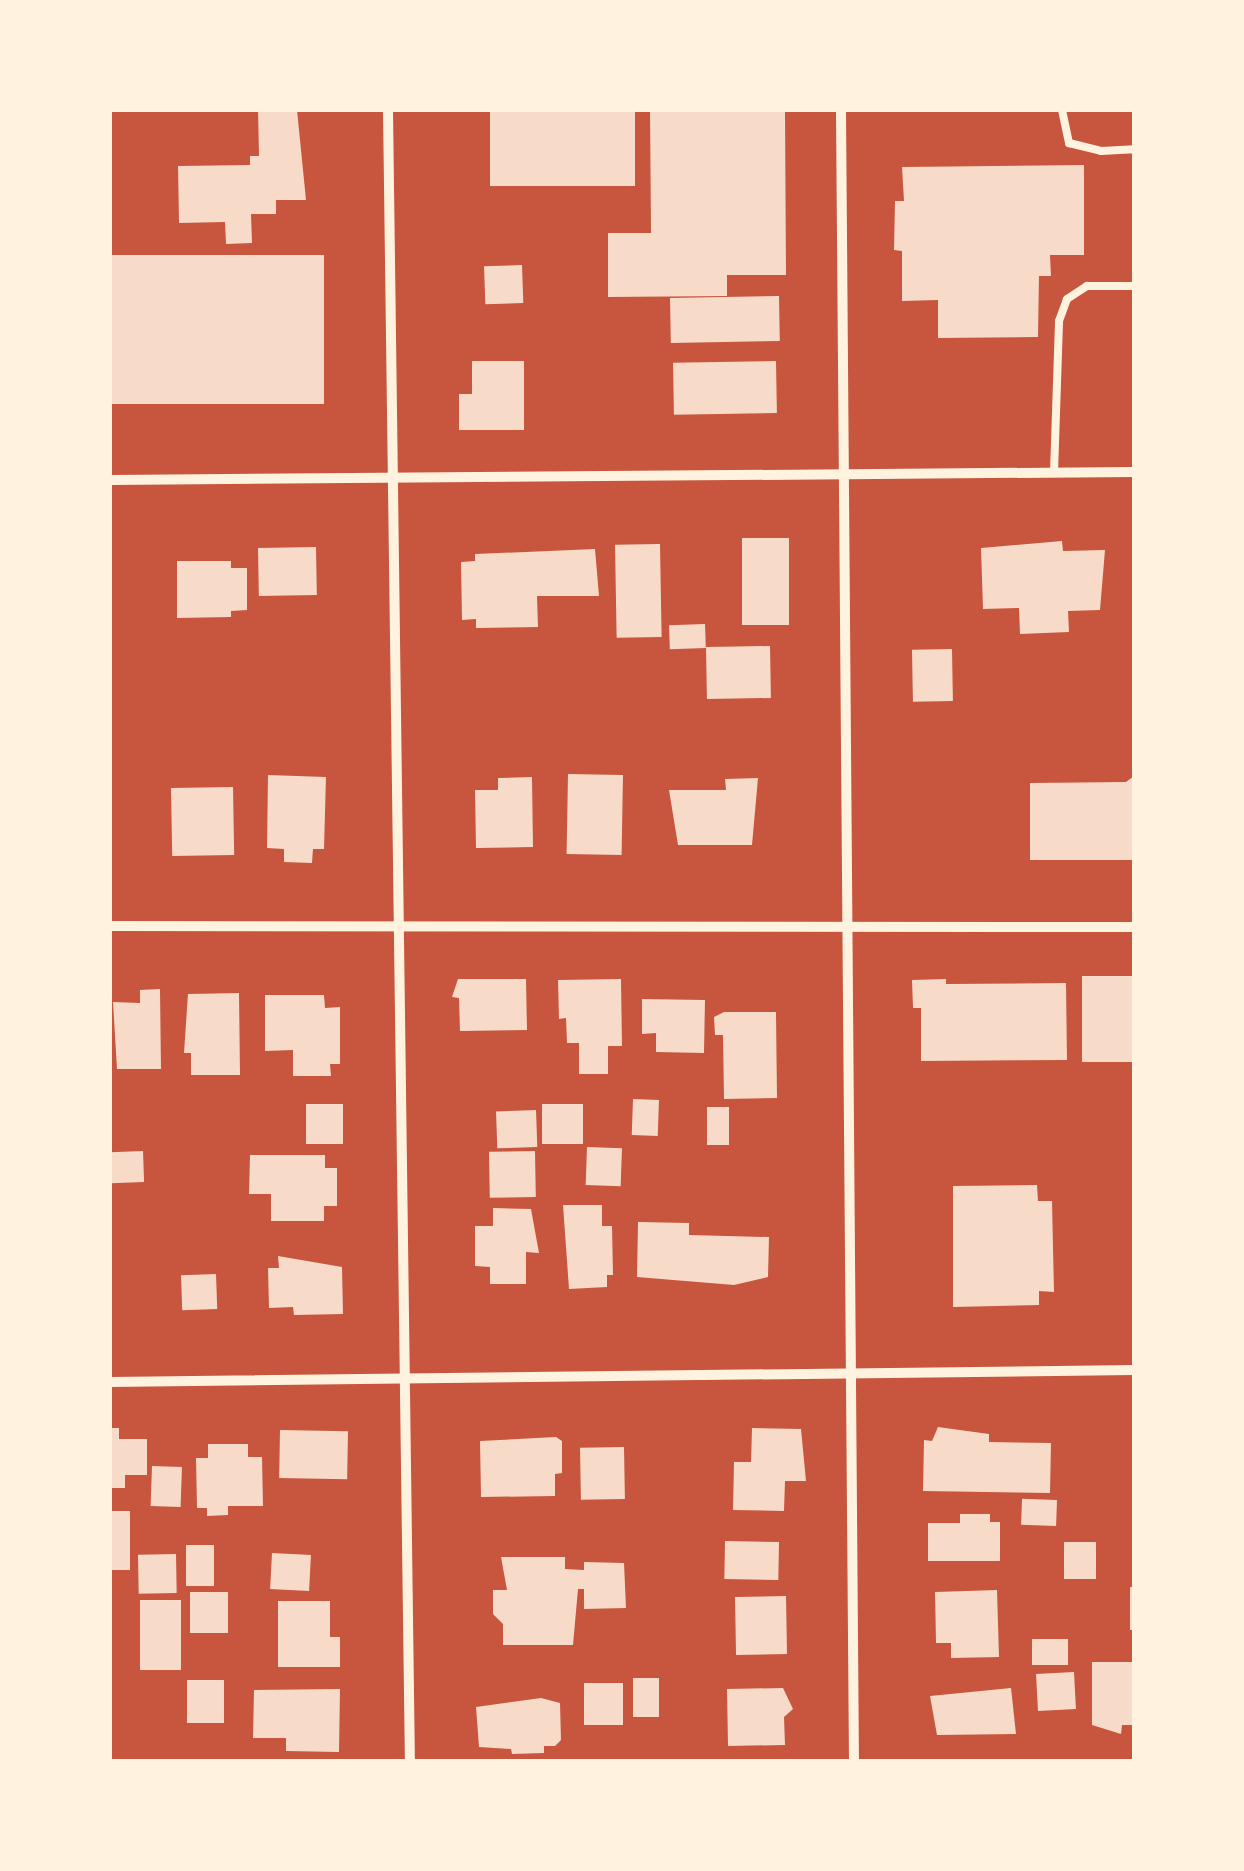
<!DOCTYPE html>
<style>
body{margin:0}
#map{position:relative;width:1244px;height:1871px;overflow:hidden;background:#c8553d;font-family:Barlow,sans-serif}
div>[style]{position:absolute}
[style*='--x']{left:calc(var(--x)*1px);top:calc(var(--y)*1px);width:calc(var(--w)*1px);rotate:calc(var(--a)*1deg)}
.building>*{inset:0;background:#f7dbc8;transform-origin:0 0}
.service>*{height:8px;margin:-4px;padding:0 4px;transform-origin:4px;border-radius:4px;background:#fff3e0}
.minor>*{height:10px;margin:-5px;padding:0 5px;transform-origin:5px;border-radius:5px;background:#fff3e0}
span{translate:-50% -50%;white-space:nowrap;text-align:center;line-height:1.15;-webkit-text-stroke:9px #fff3e0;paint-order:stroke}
.frame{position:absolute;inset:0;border:112px solid #fff3e0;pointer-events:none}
</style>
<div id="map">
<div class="building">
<i style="clip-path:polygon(258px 110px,297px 110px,306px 200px,276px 200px,276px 214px,251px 214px,252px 243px,226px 244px,225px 222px,179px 223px,178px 166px,250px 165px,250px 156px,259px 156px)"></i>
<i style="left:490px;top:110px;width:145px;height:76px"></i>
<i style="clip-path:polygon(650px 110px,785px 110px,786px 275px,727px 275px,727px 296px,608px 297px,608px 233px,651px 233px)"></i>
<i style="clip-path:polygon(1084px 165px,1084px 255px,1050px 255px,1051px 276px,1039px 276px,1038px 337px,938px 338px,938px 300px,902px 301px,902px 251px,894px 250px,895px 201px,904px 201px,902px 167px)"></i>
<i style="left:324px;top:255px;width:149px;height:214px;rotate:90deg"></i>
<i style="left:522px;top:265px;width:38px;height:38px;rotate:88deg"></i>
<i style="left:779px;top:296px;width:45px;height:109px;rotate:89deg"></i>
<i style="clip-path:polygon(472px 361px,524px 361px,524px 430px,459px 430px,459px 394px,472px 394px)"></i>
<i style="left:776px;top:361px;width:52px;height:103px;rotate:89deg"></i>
<i style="left:742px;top:538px;width:47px;height:87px"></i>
<i style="clip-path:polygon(1062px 541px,1063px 551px,1105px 550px,1100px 610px,1068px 611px,1069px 632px,1020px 634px,1019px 608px,983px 609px,981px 548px)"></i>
<i style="left:660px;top:544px;width:93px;height:45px;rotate:89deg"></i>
<i style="left:316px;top:547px;width:48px;height:58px;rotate:89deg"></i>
<i style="clip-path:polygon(595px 549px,599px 596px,537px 596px,538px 627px,476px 628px,476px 619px,462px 620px,461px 562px,475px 561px,475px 554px)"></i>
<i style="clip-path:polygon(177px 561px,231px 561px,231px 568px,247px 568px,247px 610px,231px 611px,231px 617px,177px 618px)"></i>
<i style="left:705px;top:624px;width:24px;height:36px;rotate:88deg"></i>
<i style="left:770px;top:646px;width:52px;height:64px;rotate:89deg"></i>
<i style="left:952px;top:649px;width:52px;height:40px;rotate:89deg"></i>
<i style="left:568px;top:774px;width:55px;height:80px;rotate:1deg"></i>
<i style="clip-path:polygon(268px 775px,326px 777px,324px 849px,313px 849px,312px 863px,284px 862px,284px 849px,267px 848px)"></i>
<i style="clip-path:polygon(1134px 776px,1134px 860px,1030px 860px,1030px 783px,1126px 782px)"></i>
<i style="clip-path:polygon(532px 777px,533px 847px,476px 848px,475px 790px,498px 790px,498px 778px)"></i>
<i style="clip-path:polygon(758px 778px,752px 845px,678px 845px,669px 790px,726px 790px,725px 779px)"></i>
<i style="left:233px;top:787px;width:68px;height:62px;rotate:89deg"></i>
<i style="left:1134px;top:976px;width:86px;height:52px;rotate:90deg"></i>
<i style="clip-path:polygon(458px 979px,526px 979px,527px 1030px,460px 1031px,459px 998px,452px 997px)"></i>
<i style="clip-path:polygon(621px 979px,622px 1046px,608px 1046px,608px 1074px,579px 1074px,579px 1043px,567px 1043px,566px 1018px,559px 1019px,558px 980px)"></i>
<i style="clip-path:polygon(946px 979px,946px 984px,1066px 983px,1067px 1060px,921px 1061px,921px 1008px,913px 1008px,912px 980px)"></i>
<i style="clip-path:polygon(160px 989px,161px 1069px,117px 1069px,113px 1002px,140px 1003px,140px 990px)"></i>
<i style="clip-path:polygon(239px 993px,240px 1075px,191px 1075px,191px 1053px,184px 1053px,188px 994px)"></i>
<i style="clip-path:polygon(265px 995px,324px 995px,325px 1008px,340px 1007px,340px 1064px,330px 1064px,331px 1076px,293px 1076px,293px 1050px,265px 1051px)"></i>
<i style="clip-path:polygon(642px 999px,705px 1000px,704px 1053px,656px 1052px,656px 1033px,642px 1034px)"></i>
<i style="clip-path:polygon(724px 1012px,776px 1012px,777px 1098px,724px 1099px,723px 1035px,715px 1035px,714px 1017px)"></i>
<i style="left:633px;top:1099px;width:26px;height:36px;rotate:2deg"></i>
<i style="left:306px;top:1104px;width:37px;height:40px"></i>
<i style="left:542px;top:1104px;width:41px;height:40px"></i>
<i style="left:707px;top:1107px;width:22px;height:38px"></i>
<i style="left:536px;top:1110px;width:37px;height:40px;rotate:88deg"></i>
<i style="left:587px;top:1147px;width:35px;height:38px;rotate:2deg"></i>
<i style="left:143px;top:1151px;width:31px;height:33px;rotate:88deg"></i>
<i style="left:535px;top:1151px;width:46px;height:46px;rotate:89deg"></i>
<i style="clip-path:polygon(250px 1155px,325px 1155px,325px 1168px,337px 1168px,337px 1206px,324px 1206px,324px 1221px,271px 1221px,271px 1194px,249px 1194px)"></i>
<i style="clip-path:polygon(1037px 1185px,1038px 1201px,1052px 1201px,1054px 1292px,1039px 1291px,1039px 1305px,953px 1307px,953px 1186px)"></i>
<i style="clip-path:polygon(563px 1205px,602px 1205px,602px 1226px,612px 1226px,613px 1275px,607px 1275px,607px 1287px,569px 1289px)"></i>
<i style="clip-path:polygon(493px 1208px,531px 1209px,539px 1253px,526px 1252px,526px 1284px,490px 1284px,490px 1267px,475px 1266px,475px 1226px,493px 1226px)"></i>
<i style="clip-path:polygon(638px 1222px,689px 1223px,689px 1235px,769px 1237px,768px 1277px,734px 1285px,637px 1277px)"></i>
<i style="clip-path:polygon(278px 1256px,342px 1267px,343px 1314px,294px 1315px,293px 1307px,269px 1308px,268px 1268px,279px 1268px)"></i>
<i style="left:216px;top:1274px;width:35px;height:35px;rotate:88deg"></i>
<i style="clip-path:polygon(938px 1427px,989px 1434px,989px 1442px,1051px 1443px,1050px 1493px,923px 1491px,924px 1440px,932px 1441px)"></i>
<i style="clip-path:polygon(110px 1428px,119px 1428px,119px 1439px,147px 1439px,147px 1475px,125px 1475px,125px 1488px,110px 1488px)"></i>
<i style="clip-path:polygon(752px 1428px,801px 1429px,806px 1481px,785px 1481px,784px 1511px,733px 1510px,734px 1462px,751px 1462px)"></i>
<i style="left:280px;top:1430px;width:68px;height:48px;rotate:1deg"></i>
<i style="clip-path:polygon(556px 1437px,562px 1441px,562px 1473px,555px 1474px,555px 1496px,481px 1497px,480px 1441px)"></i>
<i style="clip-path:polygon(208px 1444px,248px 1444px,248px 1457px,262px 1457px,263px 1506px,228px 1506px,228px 1515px,207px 1516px,207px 1508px,197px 1508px,196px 1458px,208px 1458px)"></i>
<i style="left:624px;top:1447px;width:52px;height:44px;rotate:89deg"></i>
<i style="left:152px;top:1466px;width:30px;height:40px;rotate:2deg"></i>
<i style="left:1057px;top:1500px;width:26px;height:35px;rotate:92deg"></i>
<i style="left:110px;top:1511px;width:20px;height:59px"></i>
<i style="clip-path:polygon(960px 1514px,990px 1514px,990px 1522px,1000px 1522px,1000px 1561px,928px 1561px,928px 1523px,960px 1523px)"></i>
<i style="left:725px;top:1541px;width:54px;height:38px;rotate:1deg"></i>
<i style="left:1064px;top:1542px;width:32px;height:37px"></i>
<i style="left:186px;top:1545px;width:28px;height:41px"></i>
<i style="left:272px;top:1553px;width:39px;height:36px;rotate:3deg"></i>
<i style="left:176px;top:1554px;width:39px;height:38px;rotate:89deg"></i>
<i style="clip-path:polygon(501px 1557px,565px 1557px,565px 1569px,584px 1570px,584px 1562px,624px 1563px,626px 1608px,584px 1609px,584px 1589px,578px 1589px,573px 1645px,503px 1645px,503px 1624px,493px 1614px,493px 1590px,507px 1590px)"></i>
<i style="left:1130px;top:1587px;width:4px;height:43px"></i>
<i style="clip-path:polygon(997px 1590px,999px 1657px,951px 1658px,951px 1643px,936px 1643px,935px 1592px)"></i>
<i style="left:190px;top:1592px;width:38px;height:41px"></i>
<i style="left:786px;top:1596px;width:58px;height:51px;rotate:89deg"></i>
<i style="left:140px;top:1600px;width:41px;height:70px"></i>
<i style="clip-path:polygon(278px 1601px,330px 1601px,330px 1637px,340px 1637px,340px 1667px,278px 1667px)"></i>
<i style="left:1032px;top:1639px;width:36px;height:26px"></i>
<i style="clip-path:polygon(1092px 1662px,1134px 1662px,1134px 1725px,1122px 1725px,1121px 1734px,1092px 1725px)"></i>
<i style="left:1074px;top:1672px;width:37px;height:38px;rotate:87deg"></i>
<i style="left:633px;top:1678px;width:26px;height:39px"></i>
<i style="left:187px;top:1680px;width:37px;height:43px"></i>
<i style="left:584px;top:1683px;width:39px;height:42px"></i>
<i style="clip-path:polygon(783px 1688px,793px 1709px,784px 1717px,785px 1745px,728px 1746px,727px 1689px)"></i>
<i style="clip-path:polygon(1011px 1688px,1016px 1734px,937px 1735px,930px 1696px)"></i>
<i style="clip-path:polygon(340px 1689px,339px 1752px,286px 1751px,286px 1738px,253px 1738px,254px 1690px)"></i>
<i style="clip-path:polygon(541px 1698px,560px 1703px,561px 1740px,555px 1746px,544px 1746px,544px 1753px,512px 1754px,511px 1749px,479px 1747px,476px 1707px)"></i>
</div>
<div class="service">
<i style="--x:1062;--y:110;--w:34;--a:78"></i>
<i style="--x:1069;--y:143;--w:33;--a:14"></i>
<i style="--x:1101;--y:151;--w:33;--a:-3"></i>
<i style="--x:1054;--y:473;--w:152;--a:-88.1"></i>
<i style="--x:1059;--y:321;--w:23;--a:-70"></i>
<i style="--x:1067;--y:299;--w:24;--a:-33"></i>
<i style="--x:1087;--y:286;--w:47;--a:0"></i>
</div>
<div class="minor">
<i style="--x:388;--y:110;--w:1651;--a:89.24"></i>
<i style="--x:841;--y:110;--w:1651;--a:89.55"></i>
<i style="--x:110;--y:480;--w:1024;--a:-0.45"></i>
<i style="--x:110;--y:926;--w:1024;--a:0.06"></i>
<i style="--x:110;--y:1382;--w:1024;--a:-0.67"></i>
</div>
<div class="frame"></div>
</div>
